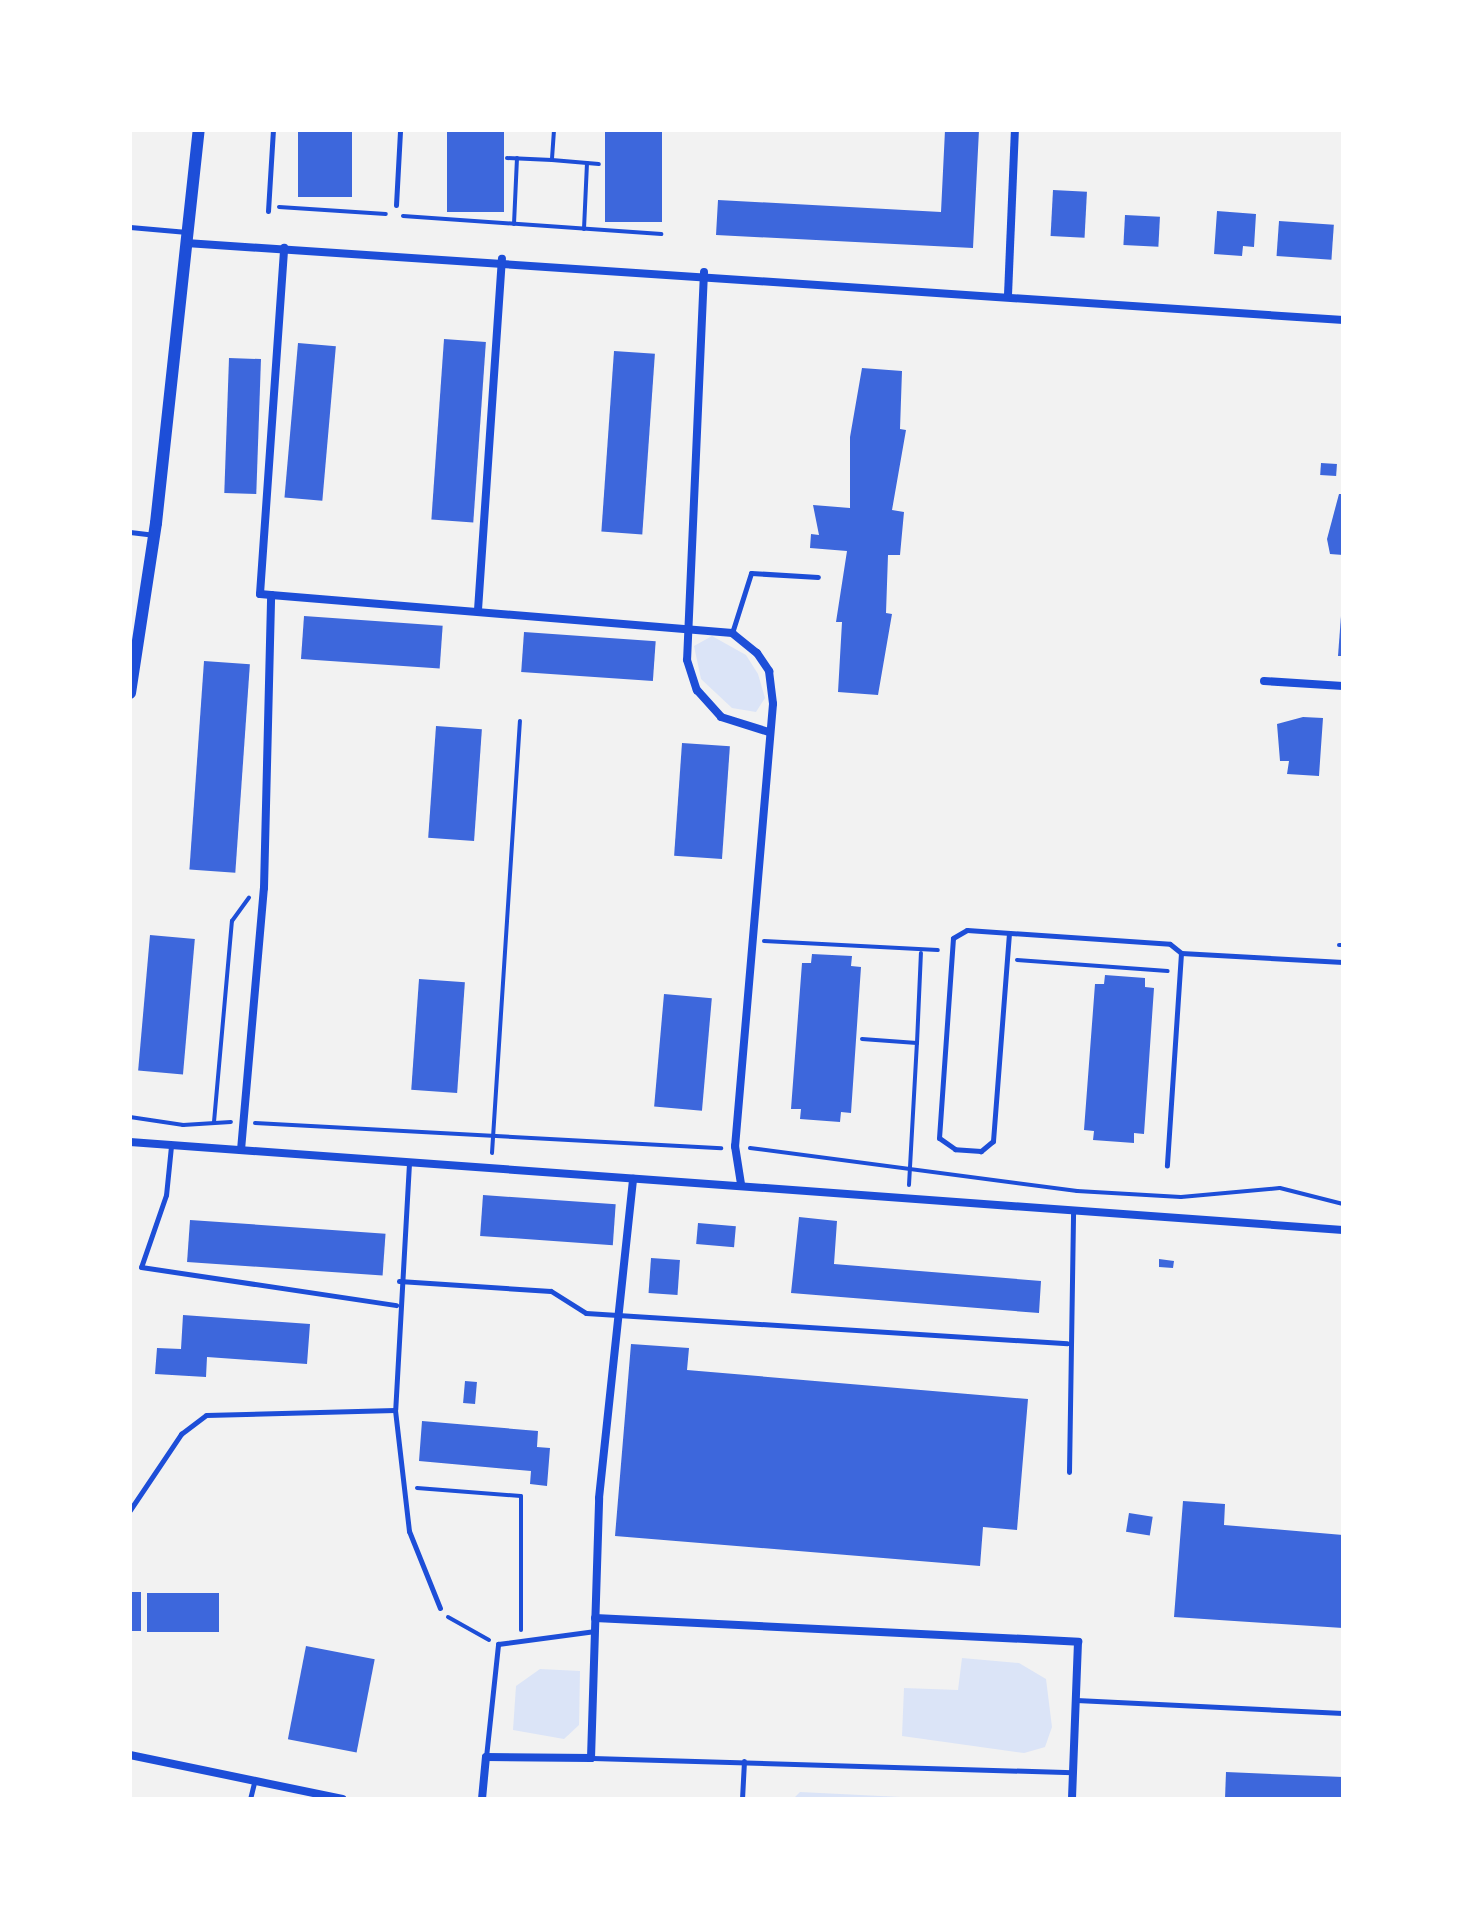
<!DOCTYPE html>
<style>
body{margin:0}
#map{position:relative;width:1473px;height:1929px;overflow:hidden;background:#f2f2f2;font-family:Merriweather,serif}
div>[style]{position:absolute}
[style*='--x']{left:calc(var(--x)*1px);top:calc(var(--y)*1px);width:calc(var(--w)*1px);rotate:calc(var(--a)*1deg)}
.green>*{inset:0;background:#dbe4f7}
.building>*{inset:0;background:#3d67dc;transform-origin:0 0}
.path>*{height:4px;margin:-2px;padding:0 2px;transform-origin:2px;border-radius:2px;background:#1d4ed8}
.service>*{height:5px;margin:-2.5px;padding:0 2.5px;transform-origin:2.5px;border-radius:2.5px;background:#1d4ed8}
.minor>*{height:8px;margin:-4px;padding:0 4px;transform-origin:4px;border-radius:4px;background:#1d4ed8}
.tertiary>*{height:12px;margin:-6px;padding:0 6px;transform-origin:6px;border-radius:6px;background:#1d4ed8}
span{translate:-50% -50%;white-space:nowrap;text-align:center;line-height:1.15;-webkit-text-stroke:6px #fff;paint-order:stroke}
.frame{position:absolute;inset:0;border:132px solid #fff;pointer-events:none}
</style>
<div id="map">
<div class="green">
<i style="clip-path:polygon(712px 636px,746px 655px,758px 674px,765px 698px,756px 712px,732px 708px,701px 679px,694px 646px)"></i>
<i style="clip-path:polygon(962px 1658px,1019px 1663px,1046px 1679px,1052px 1727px,1045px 1747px,1024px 1753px,902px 1736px,904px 1688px,958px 1690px)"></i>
<i style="clip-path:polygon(540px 1669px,580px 1671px,579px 1725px,564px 1739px,513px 1730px,516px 1686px)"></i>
<i style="clip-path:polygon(800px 1792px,921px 1798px,937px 1799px,793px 1799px)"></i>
</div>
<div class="building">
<i style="left:298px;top:130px;width:54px;height:67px"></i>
<i style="left:447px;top:130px;width:57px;height:82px"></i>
<i style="left:605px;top:130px;width:57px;height:92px"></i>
<i style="clip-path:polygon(945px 130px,979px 130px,973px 248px,716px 235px,718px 200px,941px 212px)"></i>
<i style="left:1053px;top:190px;width:34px;height:46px;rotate:3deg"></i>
<i style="clip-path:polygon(1217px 211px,1256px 214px,1254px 247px,1243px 246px,1242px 256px,1214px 254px)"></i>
<i style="left:1125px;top:215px;width:35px;height:30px;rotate:3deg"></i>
<i style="left:1279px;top:221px;width:55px;height:35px;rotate:4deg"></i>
<i style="left:444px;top:339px;width:42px;height:181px;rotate:4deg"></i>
<i style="left:298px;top:343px;width:38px;height:155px;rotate:5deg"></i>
<i style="left:614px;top:351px;width:41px;height:181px;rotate:4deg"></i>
<i style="left:229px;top:358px;width:32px;height:135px;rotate:2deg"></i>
<i style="clip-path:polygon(862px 368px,902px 371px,900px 429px,906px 430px,892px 510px,904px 512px,900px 555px,888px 555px,886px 613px,892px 614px,878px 695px,838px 692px,842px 622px,836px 622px,847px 551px,810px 548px,811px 534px,819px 535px,813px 505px,850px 508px,850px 437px)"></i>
<i style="left:1321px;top:463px;width:16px;height:12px;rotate:4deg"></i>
<i style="clip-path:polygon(1339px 494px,1343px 494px,1343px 555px,1330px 554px,1327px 539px)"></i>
<i style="left:304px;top:616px;width:139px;height:43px;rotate:4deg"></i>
<i style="clip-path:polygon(1341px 616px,1343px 617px,1343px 656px,1338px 656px)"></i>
<i style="left:524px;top:632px;width:132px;height:40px;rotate:4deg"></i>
<i style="left:204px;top:661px;width:46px;height:209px;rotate:4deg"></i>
<i style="clip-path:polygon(1303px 717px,1323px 718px,1319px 776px,1287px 774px,1289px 761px,1280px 761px,1277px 724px)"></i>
<i style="left:436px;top:726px;width:46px;height:112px;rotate:4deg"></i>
<i style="left:682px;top:743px;width:48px;height:113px;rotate:4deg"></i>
<i style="left:150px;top:935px;width:45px;height:136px;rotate:5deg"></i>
<i style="clip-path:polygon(812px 954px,852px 956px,851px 966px,861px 967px,851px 1113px,841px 1112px,840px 1122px,800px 1119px,801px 1109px,791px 1109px,802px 963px,811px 963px)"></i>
<i style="clip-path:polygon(1105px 975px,1145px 978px,1145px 987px,1154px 988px,1144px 1134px,1134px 1133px,1134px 1143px,1093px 1140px,1094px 1131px,1084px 1130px,1095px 984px,1104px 984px)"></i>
<i style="left:419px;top:979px;width:46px;height:111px;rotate:4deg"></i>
<i style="left:664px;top:994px;width:48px;height:113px;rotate:5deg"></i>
<i style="left:483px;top:1195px;width:133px;height:41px;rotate:4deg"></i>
<i style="clip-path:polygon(799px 1217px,837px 1221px,834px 1264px,1041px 1281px,1039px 1313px,791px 1293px)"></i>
<i style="left:190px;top:1220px;width:196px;height:42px;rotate:4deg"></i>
<i style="left:698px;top:1223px;width:38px;height:21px;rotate:5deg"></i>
<i style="left:651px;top:1258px;width:29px;height:35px;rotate:4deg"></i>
<i style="clip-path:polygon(1159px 1259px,1174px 1261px,1173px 1268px,1159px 1267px)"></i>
<i style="clip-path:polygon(183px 1315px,310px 1324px,307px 1364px,207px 1357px,206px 1377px,155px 1374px,157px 1348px,181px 1349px)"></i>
<i style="clip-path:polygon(631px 1344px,689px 1348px,687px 1370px,1028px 1399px,1017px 1530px,983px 1527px,980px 1566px,615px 1536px)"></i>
<i style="left:465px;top:1381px;width:12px;height:22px;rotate:5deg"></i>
<i style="clip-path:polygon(422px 1421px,538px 1431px,537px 1447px,550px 1448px,547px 1486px,530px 1484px,531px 1471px,419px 1461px)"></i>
<i style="clip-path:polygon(1183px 1501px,1225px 1504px,1224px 1525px,1343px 1535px,1343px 1628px,1174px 1617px)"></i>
<i style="left:1129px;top:1513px;width:24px;height:19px;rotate:9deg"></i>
<i style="left:130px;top:1592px;width:11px;height:39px"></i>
<i style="left:147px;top:1593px;width:72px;height:39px"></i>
<i style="left:306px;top:1646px;width:70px;height:95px;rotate:11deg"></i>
<i style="clip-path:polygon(1226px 1772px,1343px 1777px,1342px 1799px,1225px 1799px)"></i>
</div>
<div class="path">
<i style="--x:554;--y:130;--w:30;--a:94"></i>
<i style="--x:552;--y:160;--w:47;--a:4.9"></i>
<i style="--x:507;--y:158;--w:45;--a:2.5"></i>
<i style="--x:279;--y:207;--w:107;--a:3.7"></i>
<i style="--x:403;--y:216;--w:259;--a:4"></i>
<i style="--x:514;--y:224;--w:66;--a:-87.4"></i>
<i style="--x:584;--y:229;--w:66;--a:-87.4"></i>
<i style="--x:764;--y:941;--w:174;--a:3"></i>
<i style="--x:1339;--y:945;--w:4;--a:0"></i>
<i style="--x:1017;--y:960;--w:151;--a:4.2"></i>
<i style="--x:862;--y:1039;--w:55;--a:4.2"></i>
<i style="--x:917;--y:1043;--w:90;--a:-87.5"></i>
<i style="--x:130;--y:1117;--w:54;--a:8.6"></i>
<i style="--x:183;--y:1125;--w:48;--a:-3.6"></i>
<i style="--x:214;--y:1122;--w:202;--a:-84.9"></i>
<i style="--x:232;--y:921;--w:29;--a:-54"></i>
<i style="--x:255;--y:1123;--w:467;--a:3.1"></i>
<i style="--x:750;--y:1148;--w:330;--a:7.5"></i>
<i style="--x:1077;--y:1191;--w:104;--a:3.3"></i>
<i style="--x:1181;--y:1197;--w:99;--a:-5.2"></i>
<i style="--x:1280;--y:1188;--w:65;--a:14.3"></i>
<i style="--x:492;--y:1153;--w:433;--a:-86.3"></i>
<i style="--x:909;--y:1185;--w:142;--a:-86.8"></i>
<i style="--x:417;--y:1488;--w:104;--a:4.4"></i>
<i style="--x:521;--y:1496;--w:134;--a:90"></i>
<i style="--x:448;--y:1617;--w:47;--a:29.3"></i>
</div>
<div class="service">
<i style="--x:396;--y:205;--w:75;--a:-86.9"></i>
<i style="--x:268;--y:211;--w:81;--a:-86.5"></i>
<i style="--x:130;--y:227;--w:57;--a:5"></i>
<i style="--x:130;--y:532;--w:23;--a:7"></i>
<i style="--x:732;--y:633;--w:63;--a:-72.4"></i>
<i style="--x:751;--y:573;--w:67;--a:3.4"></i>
<i style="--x:1009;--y:933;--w:209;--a:94.4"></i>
<i style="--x:993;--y:1141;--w:16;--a:140"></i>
<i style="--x:981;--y:1151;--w:26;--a:-176"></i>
<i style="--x:955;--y:1149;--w:19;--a:-145"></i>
<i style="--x:939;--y:1138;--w:200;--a:-86"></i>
<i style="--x:953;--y:938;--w:16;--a:-30"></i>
<i style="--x:967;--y:930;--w:203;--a:3.9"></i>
<i style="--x:1170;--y:944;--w:14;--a:39"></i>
<i style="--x:1181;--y:953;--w:213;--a:93.8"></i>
<i style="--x:1181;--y:953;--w:162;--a:3.2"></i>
<i style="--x:171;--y:1146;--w:49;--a:95.8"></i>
<i style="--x:166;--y:1195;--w:76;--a:109.1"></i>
<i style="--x:141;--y:1267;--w:258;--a:8.5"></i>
<i style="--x:409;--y:1163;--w:247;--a:93.2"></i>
<i style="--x:395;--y:1410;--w:122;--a:83.4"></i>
<i style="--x:409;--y:1531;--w:83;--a:68.1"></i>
<i style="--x:399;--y:1281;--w:152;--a:3.8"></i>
<i style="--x:551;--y:1291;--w:41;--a:32.2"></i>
<i style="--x:586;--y:1313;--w:482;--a:3.6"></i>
<i style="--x:1069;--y:1472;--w:262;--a:-89.1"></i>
<i style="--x:130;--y:1510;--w:92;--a:-56.1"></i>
<i style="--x:181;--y:1434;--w:31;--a:-37"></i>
<i style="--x:206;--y:1415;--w:189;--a:-1.5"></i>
<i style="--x:1076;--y:1700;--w:267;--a:2.8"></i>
<i style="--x:486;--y:1757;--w:114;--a:-83.9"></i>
<i style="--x:498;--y:1644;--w:98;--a:-7.6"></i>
<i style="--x:592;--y:1758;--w:481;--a:1.7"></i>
<i style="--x:250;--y:1799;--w:16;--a:-76"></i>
<i style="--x:742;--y:1799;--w:38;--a:-87"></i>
</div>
<div class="minor">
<i style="--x:186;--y:243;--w:1160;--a:3.81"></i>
<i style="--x:704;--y:272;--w:388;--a:92.5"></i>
<i style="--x:687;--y:660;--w:32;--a:72"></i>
<i style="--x:697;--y:690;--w:36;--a:48"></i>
<i style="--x:721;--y:717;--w:50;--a:17.4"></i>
<i style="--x:1008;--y:295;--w:165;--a:-87.6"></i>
<i style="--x:271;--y:595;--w:463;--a:4.7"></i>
<i style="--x:732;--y:633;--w:32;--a:39"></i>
<i style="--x:757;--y:653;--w:22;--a:56"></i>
<i style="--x:769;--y:671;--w:33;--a:83"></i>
<i style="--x:773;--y:704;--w:444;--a:94.9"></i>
<i style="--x:735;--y:1146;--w:39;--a:81"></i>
<i style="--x:478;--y:610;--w:352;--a:-86.1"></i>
<i style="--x:1264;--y:681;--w:79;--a:3.6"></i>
<i style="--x:130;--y:1142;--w:1216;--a:4.15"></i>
<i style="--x:241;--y:1150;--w:263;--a:-85"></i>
<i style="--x:264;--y:888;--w:293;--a:-88.6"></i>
<i style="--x:271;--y:595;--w:11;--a:-175"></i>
<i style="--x:260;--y:594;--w:347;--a:-86"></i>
<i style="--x:595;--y:1618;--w:484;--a:2.8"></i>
<i style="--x:1078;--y:1642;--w:157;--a:92.2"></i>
<i style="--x:130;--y:1755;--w:217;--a:11.7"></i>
<i style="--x:482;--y:1799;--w:42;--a:-84.6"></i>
<i style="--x:486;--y:1757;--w:105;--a:0.5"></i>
<i style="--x:591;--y:1758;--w:260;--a:-88.2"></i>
<i style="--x:599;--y:1498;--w:321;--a:-83.9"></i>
</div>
<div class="tertiary">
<i style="--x:130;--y:693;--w:172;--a:-81.3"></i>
<i style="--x:156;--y:523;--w:395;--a:-83.8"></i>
</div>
<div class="frame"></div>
</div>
